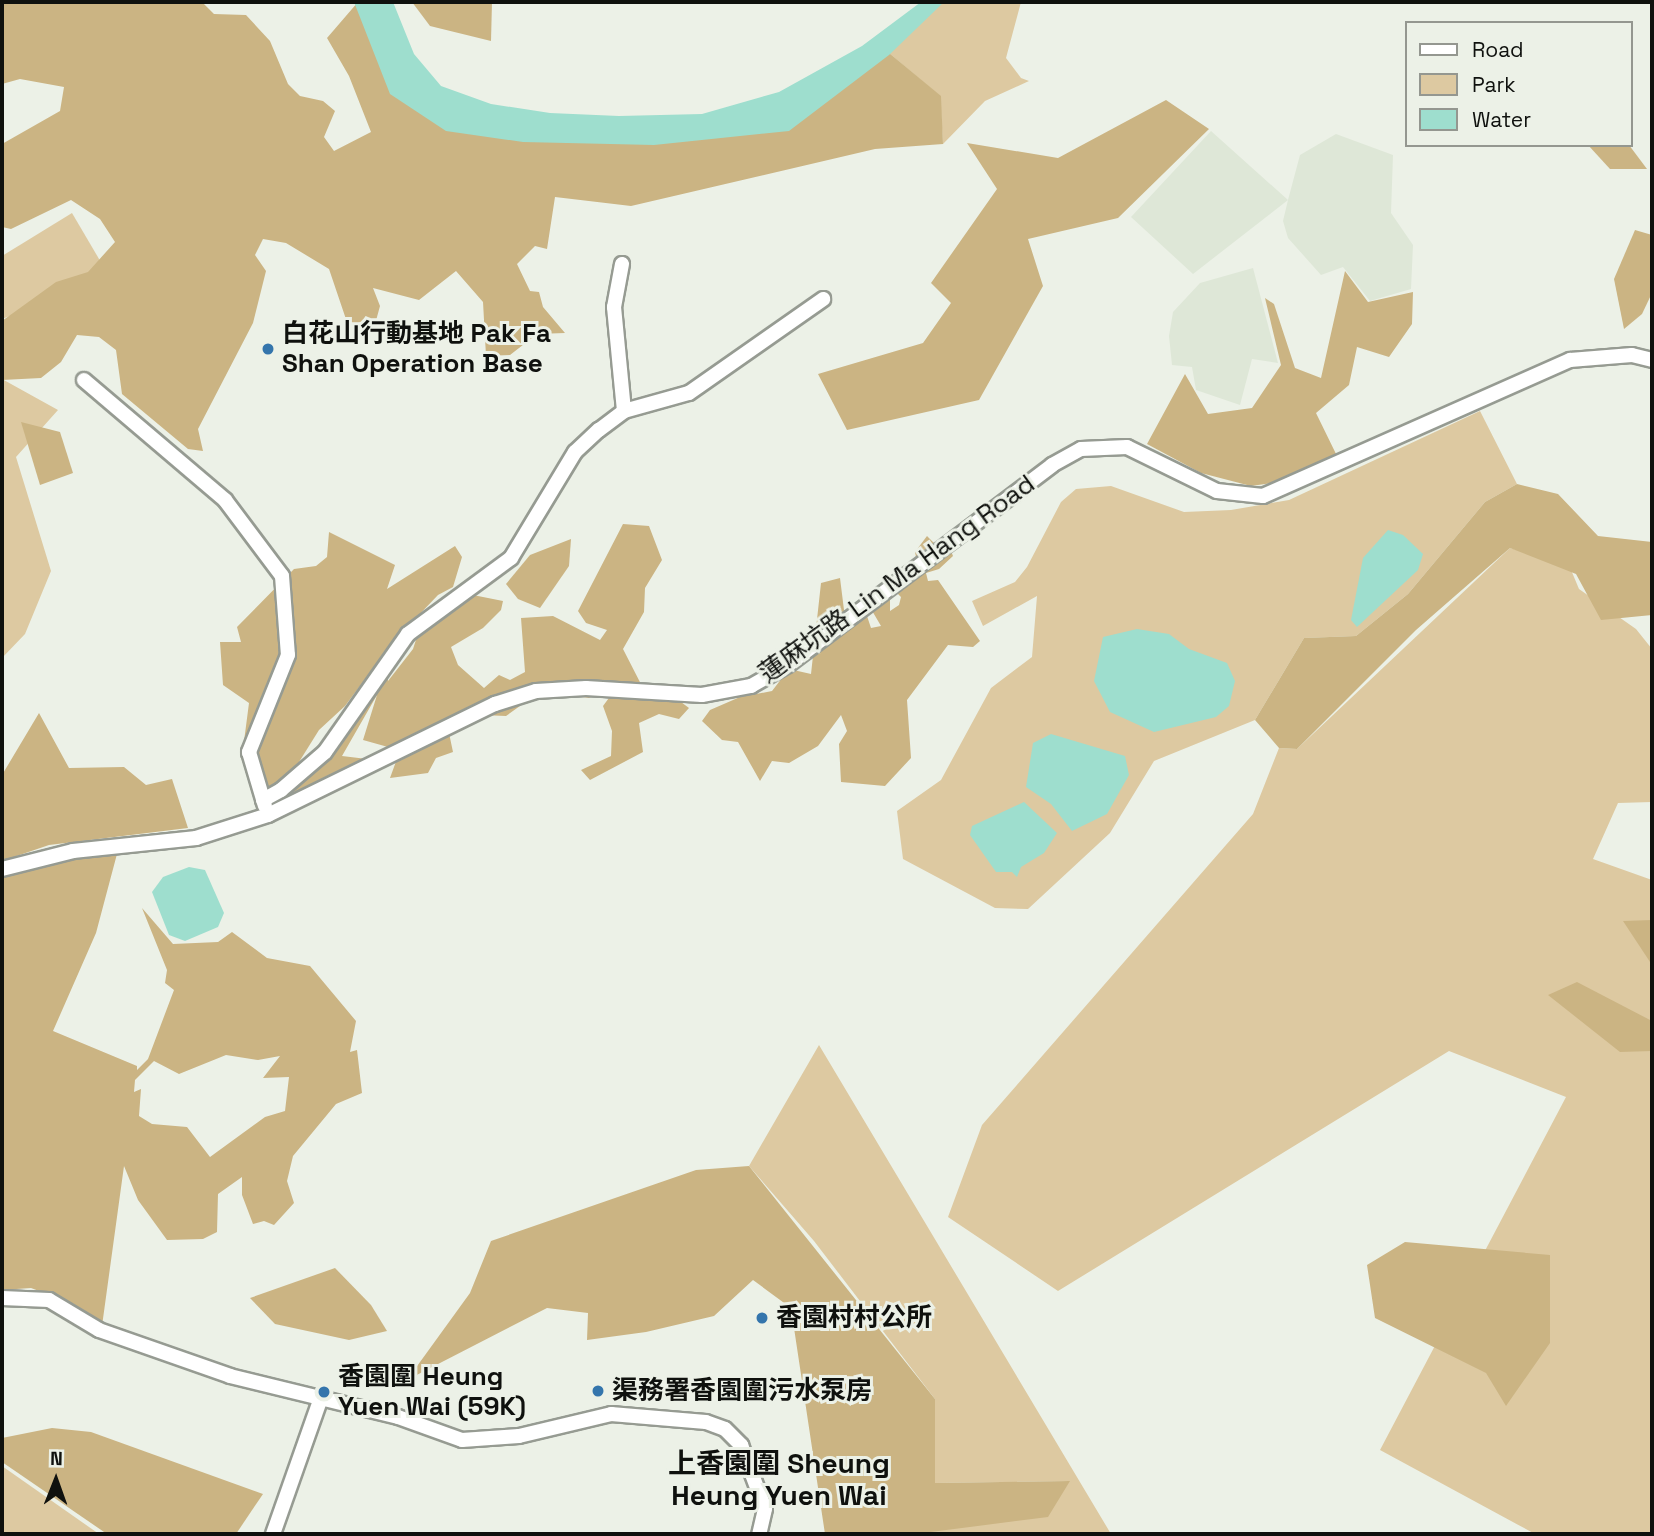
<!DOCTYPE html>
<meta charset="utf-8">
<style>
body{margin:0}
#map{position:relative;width:1654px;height:1536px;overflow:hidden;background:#ecf1e7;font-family:"Space Grotesk","Noto Sans SC",sans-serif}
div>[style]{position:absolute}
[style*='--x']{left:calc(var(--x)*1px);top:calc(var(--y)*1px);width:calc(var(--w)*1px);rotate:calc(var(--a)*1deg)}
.built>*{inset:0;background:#dee7d7}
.green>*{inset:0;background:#ddc9a1}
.forest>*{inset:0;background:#cbb483}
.water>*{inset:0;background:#9edece}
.roads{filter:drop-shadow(2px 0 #969b92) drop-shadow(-2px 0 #969b92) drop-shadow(0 2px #969b92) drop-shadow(0 -2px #969b92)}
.minor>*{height:14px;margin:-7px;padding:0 7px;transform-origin:7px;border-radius:7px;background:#fff}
.dots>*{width:19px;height:19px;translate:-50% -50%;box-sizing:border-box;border:4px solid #ecf1e7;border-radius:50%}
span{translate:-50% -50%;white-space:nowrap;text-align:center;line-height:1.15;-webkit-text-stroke:6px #ecf1e7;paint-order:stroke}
.poi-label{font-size:26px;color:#0f110e;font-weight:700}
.left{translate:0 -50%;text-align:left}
.street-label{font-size:26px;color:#0f110e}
.neighbourhood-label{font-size:28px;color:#0f110e;font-weight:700}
.frame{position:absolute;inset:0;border:4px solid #0f110e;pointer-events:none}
.legend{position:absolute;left:1405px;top:21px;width:228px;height:126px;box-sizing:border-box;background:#ecf1e7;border:2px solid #949790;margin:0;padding:9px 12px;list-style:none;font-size:21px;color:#0f110e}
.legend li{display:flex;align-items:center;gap:14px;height:35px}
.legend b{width:35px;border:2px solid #949790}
.north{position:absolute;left:21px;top:1445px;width:70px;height:70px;-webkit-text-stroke:5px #ecf1e7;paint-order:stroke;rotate:1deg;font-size:19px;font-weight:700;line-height:28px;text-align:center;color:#0f110e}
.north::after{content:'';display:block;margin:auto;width:24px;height:32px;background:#0f110e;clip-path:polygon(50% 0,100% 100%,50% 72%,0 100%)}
</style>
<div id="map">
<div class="built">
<i style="clip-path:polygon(1211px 131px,1288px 200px,1300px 155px,1336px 134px,1393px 155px,1391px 213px,1413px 245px,1411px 289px,1370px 301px,1343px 267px,1321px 275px,1288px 238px,1283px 221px,1288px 200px,1193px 274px,1131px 217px)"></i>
<i style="clip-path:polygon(1253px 268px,1278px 363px,1252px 359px,1240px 405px,1196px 390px,1192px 367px,1172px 365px,1169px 336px,1173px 312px,1200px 283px)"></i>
</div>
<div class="green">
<i style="clip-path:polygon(934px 2px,1021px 2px,1006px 58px,1021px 78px,1029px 81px,985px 101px,943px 144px,940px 96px,883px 48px)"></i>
<i style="clip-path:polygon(72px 213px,102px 264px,77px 289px,2px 319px,2px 256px)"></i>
<i style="clip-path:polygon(2px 379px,58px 410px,16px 457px,51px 571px,25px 634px,2px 658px)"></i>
<i style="clip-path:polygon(1480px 411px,1517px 484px,1485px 502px,1408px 594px,1356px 636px,1304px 638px,1255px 720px,1154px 761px,1110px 833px,1028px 909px,995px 908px,903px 859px,897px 811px,941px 780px,991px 688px,1032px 657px,1037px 596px,983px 626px,972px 601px,1015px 582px,1027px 567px,1061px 502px,1076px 489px,1111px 486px,1184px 512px,1231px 510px,1289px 500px)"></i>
<i style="clip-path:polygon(1510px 548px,1569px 565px,1579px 589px,1636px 629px,1652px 649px,1652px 802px,1618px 803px,1593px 859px,1652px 880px,1652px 1534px,1535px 1534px,1380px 1450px,1566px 1097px,1449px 1051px,1058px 1291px,948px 1217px,982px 1125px,1253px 814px,1279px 748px,1297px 749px)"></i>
<i style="clip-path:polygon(819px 1045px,1111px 1534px,912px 1534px,1069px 1481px,935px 1483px,935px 1399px,814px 1241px,749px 1166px)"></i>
<i style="clip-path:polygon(2px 1466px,99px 1534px,2px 1534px)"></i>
</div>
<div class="forest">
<i style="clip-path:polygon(2px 2px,202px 2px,214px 14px,246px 15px,270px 41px,288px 84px,300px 96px,323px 101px,335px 111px,324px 137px,334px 151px,371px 132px,349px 76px,327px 38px,358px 2px,462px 121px,790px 116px,883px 48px,941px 96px,943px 144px,875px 149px,631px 206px,555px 197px,547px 249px,535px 246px,517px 264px,530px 291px,539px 292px,543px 307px,565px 333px,537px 334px,510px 355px,486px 356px,483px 302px,456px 271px,419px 300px,373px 288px,380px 306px,374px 328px,351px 334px,329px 269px,286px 243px,263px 239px,255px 255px,266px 271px,253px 323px,198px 429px,203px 451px,188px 449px,122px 394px,116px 350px,99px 337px,77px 335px,61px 362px,41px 378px,2px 380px,2px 321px,56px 282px,88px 272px,115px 242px,100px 219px,71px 200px,11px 229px,2px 227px,2px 144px,60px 111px,64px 87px,20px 79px,2px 84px)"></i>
<i style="clip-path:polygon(412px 2px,492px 2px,491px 41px,430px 26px)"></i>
<i style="clip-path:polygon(1166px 100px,1209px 129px,1118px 218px,1028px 239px,1043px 286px,979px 400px,847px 430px,818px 374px,923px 343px,951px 303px,931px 283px,997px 189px,967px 143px,1058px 158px)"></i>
<i style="clip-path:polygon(1588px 145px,1629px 145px,1647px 169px,1610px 169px)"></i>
<i style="clip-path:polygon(1635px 230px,1652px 235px,1652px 293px,1642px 314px,1624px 329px,1614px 279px)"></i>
<i style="clip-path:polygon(1345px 271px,1368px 302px,1413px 292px,1412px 324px,1389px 357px,1357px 347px,1349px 385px,1316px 413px,1338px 458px,1286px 481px,1251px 486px,1201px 473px,1147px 444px,1185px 374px,1208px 414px,1252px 408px,1281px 365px,1265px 298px,1274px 304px,1295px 368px,1321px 378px)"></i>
<i style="clip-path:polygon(21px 422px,60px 432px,73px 473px,40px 485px)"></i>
<i style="clip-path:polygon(1517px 484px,1558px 494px,1598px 536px,1652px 542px,1652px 615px,1601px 620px,1576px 574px,1510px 548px,1416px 630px,1297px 749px,1279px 748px,1255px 720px,1304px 638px,1356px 636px,1408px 594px,1485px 502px)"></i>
<i style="clip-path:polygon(623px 524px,649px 526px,662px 560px,645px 588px,644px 612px,623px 649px,644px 690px,669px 693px,689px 708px,679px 719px,659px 714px,639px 723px,643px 752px,590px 780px,581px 770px,611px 756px,612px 731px,603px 706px,620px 683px,589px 698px,541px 691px,506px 716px,481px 715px,449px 733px,453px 752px,436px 758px,428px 773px,390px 778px,398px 756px,388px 747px,363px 740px,377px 695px,342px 756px,367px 759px,272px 803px,313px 761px,361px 694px,388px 672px,388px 681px,413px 649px,423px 618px,458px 592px,503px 601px,501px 610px,483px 628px,451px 647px,458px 665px,484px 688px,499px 675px,510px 680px,525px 672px,521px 618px,553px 616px,600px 640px,607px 630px,586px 623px,578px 611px)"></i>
<i style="clip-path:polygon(329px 532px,395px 565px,387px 589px,455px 546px,462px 557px,453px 587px,438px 595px,392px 643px,345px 706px,319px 730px,289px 778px,269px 787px,243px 749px,249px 703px,223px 685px,220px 642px,241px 642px,237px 627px,294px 569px,316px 566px,327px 557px)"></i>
<i style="clip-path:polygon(927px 536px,938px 547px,947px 541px,953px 556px,939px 569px,926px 573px,928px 581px,938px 580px,980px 641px,973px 647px,948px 645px,907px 700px,911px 758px,885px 786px,841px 782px,839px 744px,847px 731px,841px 715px,818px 746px,789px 763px,772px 761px,760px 781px,738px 742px,722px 740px,702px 721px,710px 710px,740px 697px,772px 691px,789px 669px,811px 674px,821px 583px,840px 578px,844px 610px,866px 613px,871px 628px,881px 626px,864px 597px,879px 586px,890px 600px,890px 611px,899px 605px,901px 597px,888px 584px,918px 567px,915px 552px)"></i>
<i style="clip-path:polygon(571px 539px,569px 566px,540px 608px,518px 599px,506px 584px,530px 555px)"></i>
<i style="clip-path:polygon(39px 713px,69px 768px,124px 767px,146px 785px,172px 779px,188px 828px,49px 845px,2px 861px,2px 775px)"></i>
<i style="clip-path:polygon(evenodd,117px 854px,96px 933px,53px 1031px,137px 1066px,137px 1070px,148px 1059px,174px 990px,165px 983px,167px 970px,142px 908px,173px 944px,218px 942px,232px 932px,267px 958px,310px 966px,356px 1021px,350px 1052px,357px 1050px,362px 1093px,336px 1104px,293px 1156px,287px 1181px,294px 1203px,274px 1225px,264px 1221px,253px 1224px,242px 1195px,242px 1177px,218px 1194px,217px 1232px,203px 1239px,167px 1240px,138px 1200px,124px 1166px,102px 1326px,74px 1304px,31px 1288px,2px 1290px,2px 877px,46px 862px,117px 854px,226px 1055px,258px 1060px,280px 1056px,263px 1078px,289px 1077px,285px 1111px,265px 1117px,210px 1157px,187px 1127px,152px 1124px,139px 1116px,141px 1089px,134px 1092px,135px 1080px,154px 1061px,179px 1074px,226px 1055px)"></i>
<i style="clip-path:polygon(1652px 920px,1652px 965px,1623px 921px)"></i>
<i style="clip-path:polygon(1577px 982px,1652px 1021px,1652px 1051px,1620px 1052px,1548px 995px)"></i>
<i style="clip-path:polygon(749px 1166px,935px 1399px,935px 1483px,1070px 1481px,1048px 1517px,915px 1534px,825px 1534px,791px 1308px,753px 1280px,714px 1316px,646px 1332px,587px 1340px,588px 1313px,547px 1308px,407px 1380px,470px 1293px,491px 1241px,696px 1170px)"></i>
<i style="clip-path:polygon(1405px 1242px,1550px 1255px,1550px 1343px,1506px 1406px,1486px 1373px,1375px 1318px,1367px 1265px)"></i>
<i style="clip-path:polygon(335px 1268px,371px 1305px,387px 1331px,349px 1340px,275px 1324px,250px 1298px)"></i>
<i style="clip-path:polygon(52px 1428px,91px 1432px,263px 1494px,236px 1534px,107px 1534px,2px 1462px,2px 1438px)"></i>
</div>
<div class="water">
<i style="clip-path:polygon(354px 2px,393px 2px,414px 54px,441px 86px,491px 104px,550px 113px,619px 116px,702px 114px,779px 92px,862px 46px,921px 2px,944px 2px,889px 55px,789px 131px,654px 145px,523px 142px,446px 131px,390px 94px)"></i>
<i style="clip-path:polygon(1388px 530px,1403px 535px,1423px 554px,1418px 570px,1357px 627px,1351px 620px,1363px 558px)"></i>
<i style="clip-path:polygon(1137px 629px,1169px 634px,1189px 649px,1227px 663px,1235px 681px,1229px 706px,1216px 717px,1154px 732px,1110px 712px,1094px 681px,1103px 637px)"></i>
<i style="clip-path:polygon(1051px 734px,1125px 756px,1129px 775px,1107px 814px,1072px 831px,1051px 804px,1026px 787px,1033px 743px)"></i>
<i style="clip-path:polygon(1024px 802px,1057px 833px,1044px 853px,1021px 867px,1017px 877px,1012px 872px,996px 872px,970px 835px,972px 826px)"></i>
<i style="clip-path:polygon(189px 867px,205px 870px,224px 913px,218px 927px,185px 941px,169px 935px,152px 892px,163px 877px)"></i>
</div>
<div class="roads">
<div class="minor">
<i style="--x:622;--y:264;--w:44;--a:100.5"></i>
<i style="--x:614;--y:307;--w:104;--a:84.5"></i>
<i style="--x:84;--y:380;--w:185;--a:40.4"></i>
<i style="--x:225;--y:500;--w:95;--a:53.1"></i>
<i style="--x:282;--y:576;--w:79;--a:85.7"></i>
<i style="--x:288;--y:655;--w:105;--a:111.9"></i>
<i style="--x:249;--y:752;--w:56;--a:73.5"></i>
<i style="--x:263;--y:800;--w:21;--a:-29"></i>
<i style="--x:281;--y:790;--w:58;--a:-40.8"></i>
<i style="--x:325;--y:752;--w:144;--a:-54.9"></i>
<i style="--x:408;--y:634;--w:128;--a:-36.4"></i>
<i style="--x:511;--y:558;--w:124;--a:-58.9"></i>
<i style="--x:575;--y:452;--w:33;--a:-43"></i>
<i style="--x:599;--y:430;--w:31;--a:-37"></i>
<i style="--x:624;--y:411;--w:67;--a:-15.5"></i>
<i style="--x:689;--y:393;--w:164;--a:-35"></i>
<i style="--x:2;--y:869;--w:73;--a:-14.2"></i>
<i style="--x:73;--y:851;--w:124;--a:-6"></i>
<i style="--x:196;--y:838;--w:76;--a:-17.7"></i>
<i style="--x:268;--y:815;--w:253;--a:-26.1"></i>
<i style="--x:495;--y:704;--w:43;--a:-17.6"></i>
<i style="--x:536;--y:691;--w:50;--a:-3.4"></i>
<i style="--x:586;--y:688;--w:116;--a:3.5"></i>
<i style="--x:702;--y:695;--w:50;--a:-10.4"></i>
<i style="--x:751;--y:686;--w:43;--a:-29.6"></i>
<i style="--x:788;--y:665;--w:331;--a:-37.1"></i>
<i style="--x:1052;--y:465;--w:33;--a:-29"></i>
<i style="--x:1081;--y:449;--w:46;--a:-2.5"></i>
<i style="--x:1127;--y:447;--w:100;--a:26.1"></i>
<i style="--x:1217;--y:491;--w:46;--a:6.2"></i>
<i style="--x:1263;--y:496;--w:336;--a:-23.9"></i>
<i style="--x:1570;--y:360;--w:62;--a:-4.6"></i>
<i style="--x:1632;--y:355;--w:21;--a:14"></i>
<i style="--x:2;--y:1298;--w:47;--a:2.4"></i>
<i style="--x:49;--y:1300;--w:58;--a:31"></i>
<i style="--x:99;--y:1330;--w:139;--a:19.3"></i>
<i style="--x:230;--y:1376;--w:173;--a:13.7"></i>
<i style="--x:398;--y:1417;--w:68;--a:19.8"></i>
<i style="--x:462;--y:1440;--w:57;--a:-4"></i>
<i style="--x:519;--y:1436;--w:95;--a:-13.4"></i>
<i style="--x:611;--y:1414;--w:95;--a:4.8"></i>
<i style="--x:706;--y:1422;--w:20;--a:20"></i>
<i style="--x:725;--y:1429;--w:23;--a:45"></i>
<i style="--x:741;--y:1445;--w:68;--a:69.4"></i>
<i style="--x:765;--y:1509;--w:26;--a:103"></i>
<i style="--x:273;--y:1534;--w:144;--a:-70.6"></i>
</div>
</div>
<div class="dots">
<i style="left:268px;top:349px;background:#3475ac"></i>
<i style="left:762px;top:1318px;background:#3475ac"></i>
<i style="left:598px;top:1391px;background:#3475ac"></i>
<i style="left:324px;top:1392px;background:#3475ac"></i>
</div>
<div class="poi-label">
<span class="left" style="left:282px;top:349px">白花山行動基地 Pak Fa<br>Shan Operation Base</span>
<span class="left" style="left:776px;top:1318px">香園村村公所</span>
<span class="left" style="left:338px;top:1392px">香園圍 Heung<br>Yuen Wai (59K)</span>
<span class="left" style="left:612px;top:1391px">渠務署香園圍污水泵房</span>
</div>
<div class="street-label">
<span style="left:897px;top:579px;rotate:-36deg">蓮麻坑路 Lin Ma Hang Road</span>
</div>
<div class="neighbourhood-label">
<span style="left:779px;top:1479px">上香園圍 Sheung<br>Heung Yuen Wai</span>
</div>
<div class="frame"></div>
<ul class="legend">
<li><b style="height:9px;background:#fff"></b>Road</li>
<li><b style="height:19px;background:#ddc9a1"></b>Park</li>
<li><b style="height:19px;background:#9edece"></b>Water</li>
</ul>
<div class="north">N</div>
</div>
